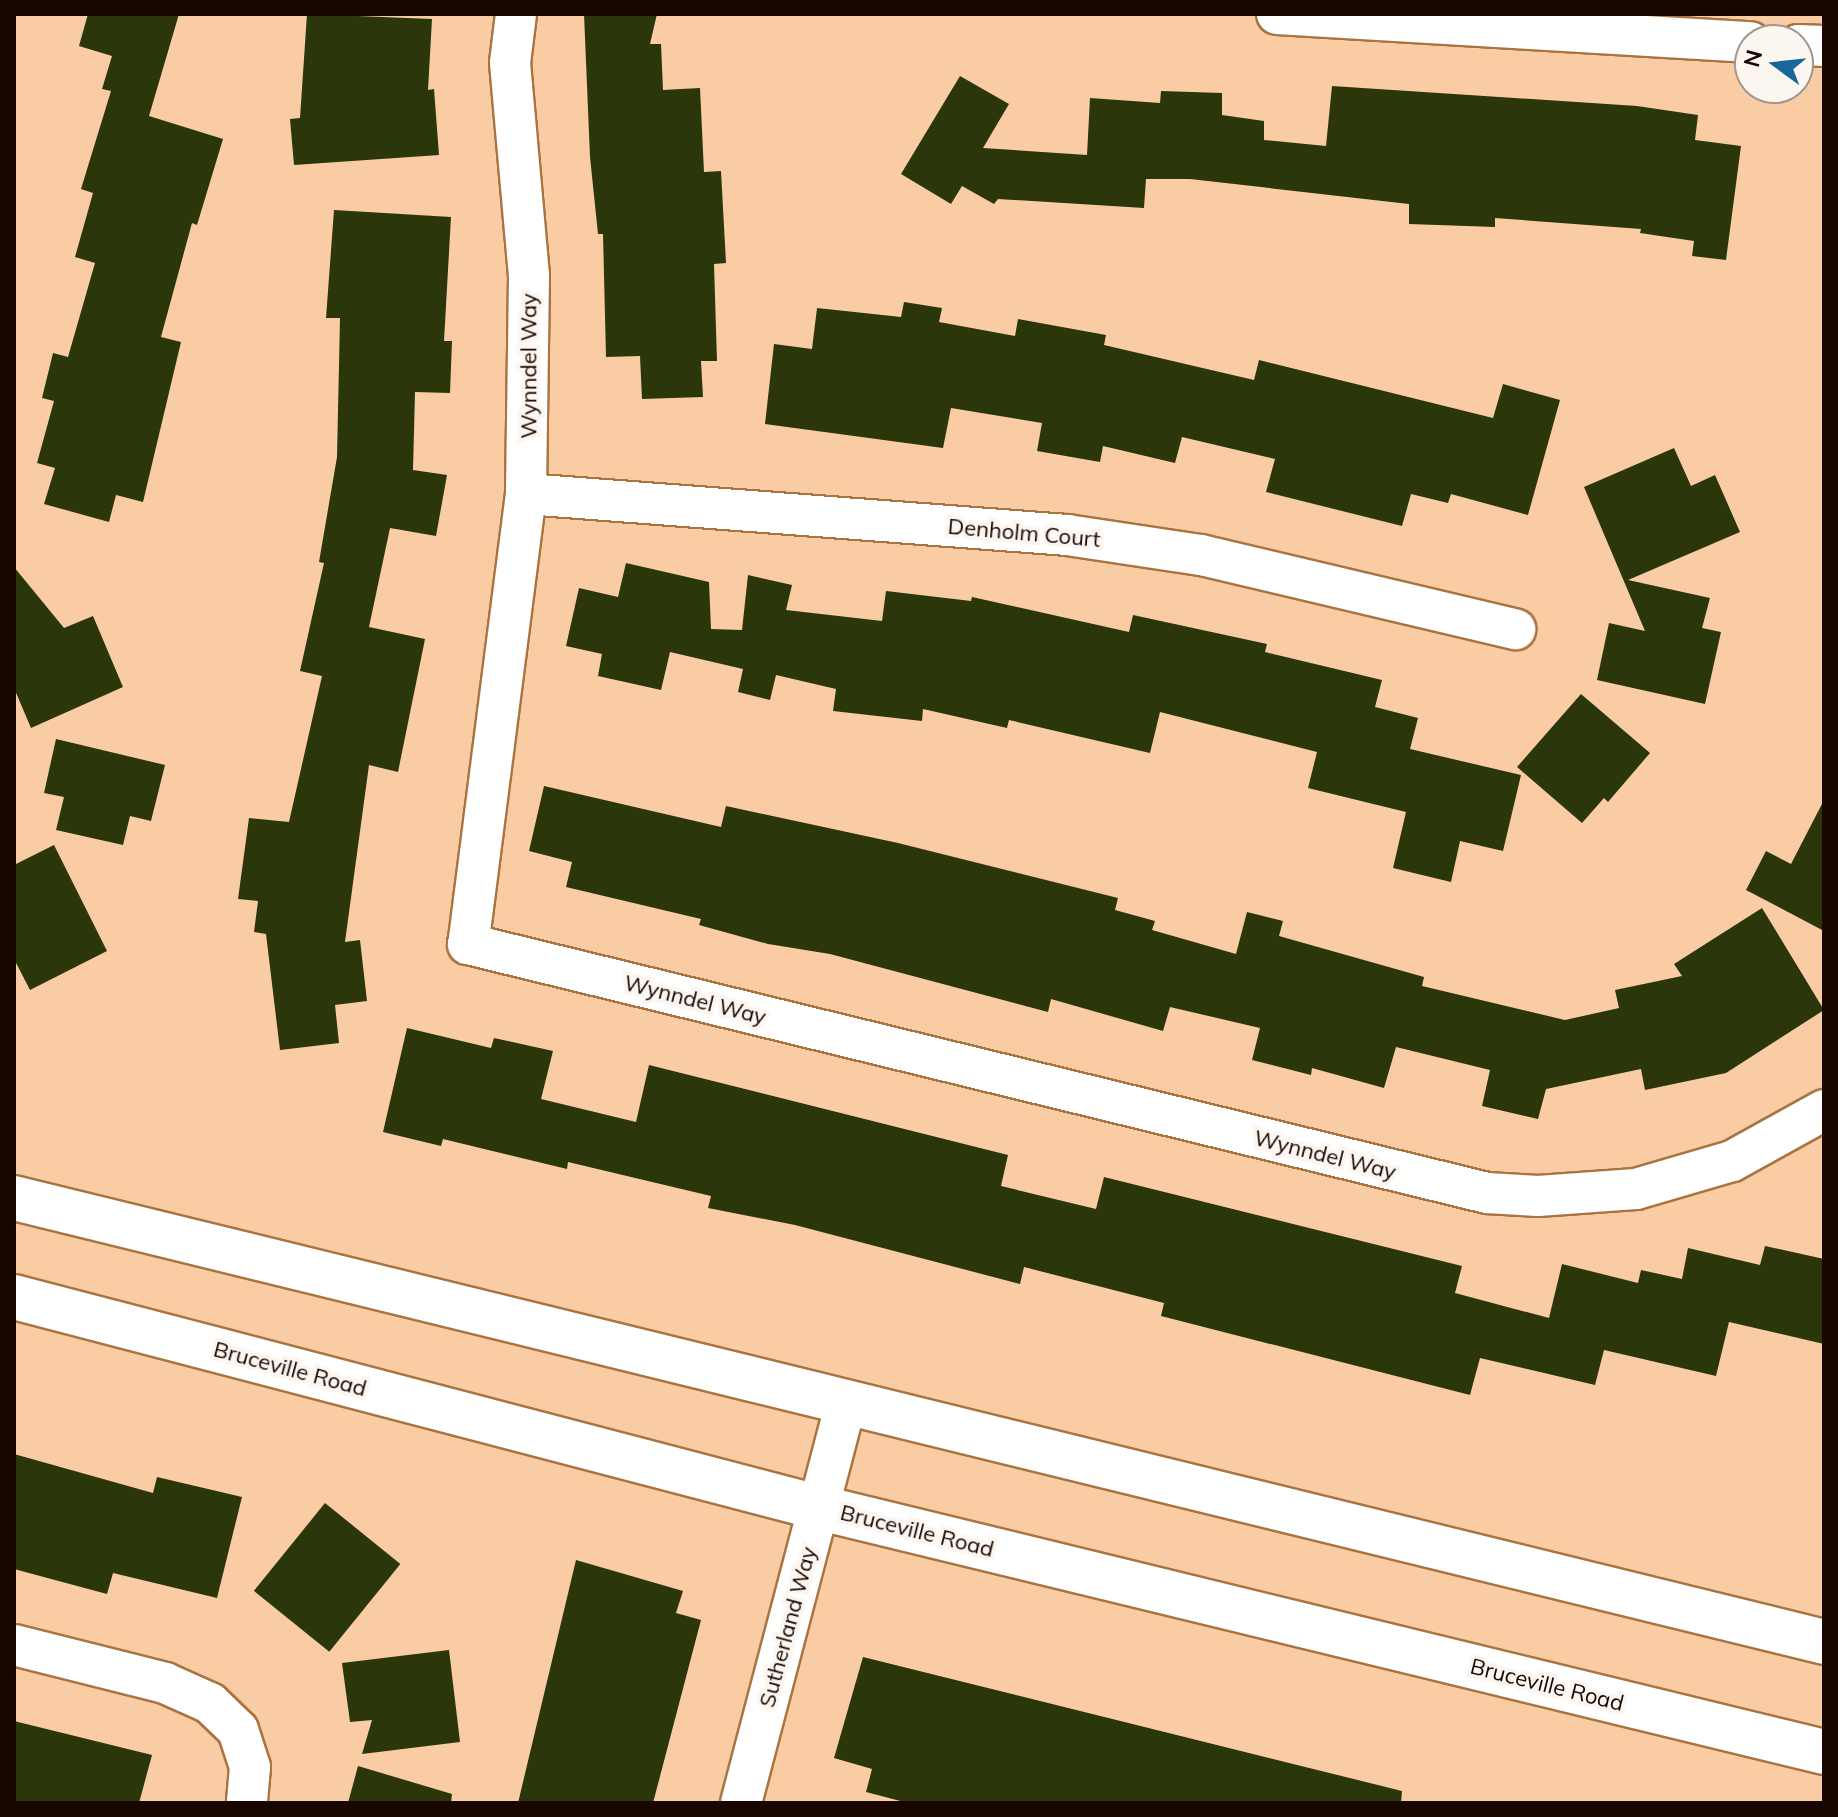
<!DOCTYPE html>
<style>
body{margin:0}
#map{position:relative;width:1838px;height:1817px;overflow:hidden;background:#facca3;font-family:Mulish,sans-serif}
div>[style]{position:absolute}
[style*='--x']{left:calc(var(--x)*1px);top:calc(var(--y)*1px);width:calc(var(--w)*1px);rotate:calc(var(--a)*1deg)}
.building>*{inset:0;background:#2b360a;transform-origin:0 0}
.roads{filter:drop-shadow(2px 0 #a87442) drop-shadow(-2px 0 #a87442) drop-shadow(0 2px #a87442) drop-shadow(0 -2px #a87442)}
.minor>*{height:40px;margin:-20px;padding:0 20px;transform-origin:20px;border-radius:20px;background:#fff}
.secondary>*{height:44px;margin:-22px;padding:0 22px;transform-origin:22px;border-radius:22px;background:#fff}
span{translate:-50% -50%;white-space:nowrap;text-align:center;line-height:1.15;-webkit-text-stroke:8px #fcf6f1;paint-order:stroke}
.street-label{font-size:22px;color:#190600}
.frame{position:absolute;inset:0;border:16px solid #190600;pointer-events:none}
.north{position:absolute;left:1734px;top:24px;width:80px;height:80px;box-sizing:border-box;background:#fcf6f1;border:2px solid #a19691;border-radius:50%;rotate:285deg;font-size:22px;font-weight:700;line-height:32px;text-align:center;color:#190600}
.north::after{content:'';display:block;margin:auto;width:28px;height:36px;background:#196799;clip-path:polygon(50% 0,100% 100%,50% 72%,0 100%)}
</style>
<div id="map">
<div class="building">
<i style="clip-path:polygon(88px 14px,179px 14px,149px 116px,223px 139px,197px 225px,192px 223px,161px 337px,181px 342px,143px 502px,116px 495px,109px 522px,44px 504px,55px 468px,37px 463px,54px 401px,42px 398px,53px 353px,68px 357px,95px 263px,75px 257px,93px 193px,81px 189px,111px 91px,102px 89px,112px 56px,79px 46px)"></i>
<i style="clip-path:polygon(307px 14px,432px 19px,428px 90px,434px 89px,439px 155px,294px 165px,290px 119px,300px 118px)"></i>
<i style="clip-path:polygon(584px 14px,657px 14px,650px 44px,661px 44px,663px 90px,700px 88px,704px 172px,721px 171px,726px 263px,714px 264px,717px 361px,701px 361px,703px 397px,642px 399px,640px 356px,606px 357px,603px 234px,598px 234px,590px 157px)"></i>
<i style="clip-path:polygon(960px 76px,1009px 104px,983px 148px,1087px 155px,1090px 98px,1160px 103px,1161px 91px,1222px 93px,1222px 115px,1264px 121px,1264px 140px,1326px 146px,1332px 86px,1637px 106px,1698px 115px,1695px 140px,1741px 146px,1726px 260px,1692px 256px,1694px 241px,1640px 233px,1641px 229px,1495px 218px,1495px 227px,1409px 224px,1409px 204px,1190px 179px,1146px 179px,1144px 208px,998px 199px,994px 204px,962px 186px,951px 204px,901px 174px)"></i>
<i style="clip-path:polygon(334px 210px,451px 217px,444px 341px,452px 341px,450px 393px,415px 392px,413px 470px,447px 475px,436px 536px,390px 528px,369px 627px,425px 639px,398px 772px,369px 765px,345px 942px,360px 940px,367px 1001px,335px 1005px,339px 1043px,280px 1050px,266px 934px,254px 932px,258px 901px,238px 899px,249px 818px,289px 822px,322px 676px,300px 671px,324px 563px,319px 562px,337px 457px,340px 318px,326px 318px)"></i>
<i style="clip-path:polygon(904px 302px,942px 308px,939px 322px,1015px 336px,1018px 319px,1106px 335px,1104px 345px,1254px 380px,1259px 360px,1493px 418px,1503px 384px,1560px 400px,1528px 515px,1451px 494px,1448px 503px,1411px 494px,1402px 526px,1266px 492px,1275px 459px,1182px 437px,1175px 463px,1103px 446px,1100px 462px,1037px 451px,1042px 423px,951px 408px,943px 448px,765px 424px,774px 344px,812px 349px,817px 308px,901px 317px)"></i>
<i style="clip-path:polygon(1674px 448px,1691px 486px,1715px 475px,1740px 532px,1628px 580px,1710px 598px,1702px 628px,1721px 632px,1705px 704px,1597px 680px,1609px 623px,1645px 631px,1584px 487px)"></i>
<i style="clip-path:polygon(626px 563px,709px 582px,711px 629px,742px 630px,748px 575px,792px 585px,786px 610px,882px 621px,886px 591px,971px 601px,972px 597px,1129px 632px,1133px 615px,1267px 644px,1265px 652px,1382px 680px,1375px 707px,1418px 718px,1410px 749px,1521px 775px,1503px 851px,1460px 841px,1451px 882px,1393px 868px,1406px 812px,1308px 788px,1317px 752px,1160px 712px,1150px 753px,1009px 720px,1007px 728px,923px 709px,922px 721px,833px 711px,836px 689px,776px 675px,770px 700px,738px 692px,743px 669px,670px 652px,661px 690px,598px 676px,602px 654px,566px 646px,579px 588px,618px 597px)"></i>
<i style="clip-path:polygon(14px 567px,64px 628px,93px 616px,123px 687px,31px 728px,14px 688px)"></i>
<i style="clip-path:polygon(1581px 694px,1650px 753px,1608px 802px,1604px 798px,1582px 823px,1517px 767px)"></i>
<i style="clip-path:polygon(56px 739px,165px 765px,151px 821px,130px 816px,123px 845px,56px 830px,64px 797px,44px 793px)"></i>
<i style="clip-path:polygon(544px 786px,721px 827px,726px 806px,898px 843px,1118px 898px,1115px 910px,1155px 921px,1152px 930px,1236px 954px,1247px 912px,1283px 921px,1279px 936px,1424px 977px,1422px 986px,1565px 1020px,1619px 1008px,1615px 990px,1682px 976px,1674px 964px,1762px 908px,1824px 1010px,1726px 1073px,1645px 1090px,1641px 1069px,1546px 1089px,1538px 1119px,1482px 1106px,1490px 1070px,1396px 1047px,1384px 1088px,1312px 1068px,1311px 1075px,1252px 1060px,1260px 1028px,1170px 1007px,1163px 1031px,1051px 999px,1048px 1012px,830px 954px,768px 944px,699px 925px,701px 919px,566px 887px,572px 862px,529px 851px)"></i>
<i style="clip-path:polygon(1824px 800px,1824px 931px,1746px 890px,1766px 851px,1791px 864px)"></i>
<i style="clip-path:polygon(54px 845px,107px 951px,30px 990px,14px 959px,14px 865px)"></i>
<i style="clip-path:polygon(407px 1028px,491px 1048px,494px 1038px,553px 1051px,541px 1099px,636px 1122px,649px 1065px,1008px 1155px,1001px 1186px,1096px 1209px,1104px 1177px,1462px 1266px,1455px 1293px,1549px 1318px,1562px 1264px,1638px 1283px,1641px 1270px,1682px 1279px,1688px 1248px,1760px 1265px,1765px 1246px,1824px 1259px,1824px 1344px,1729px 1322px,1716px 1376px,1604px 1350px,1595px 1385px,1480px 1358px,1470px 1395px,1161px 1316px,1164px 1303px,1024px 1267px,1020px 1284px,795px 1225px,708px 1208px,711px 1196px,568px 1162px,567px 1169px,443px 1139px,441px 1146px,383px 1132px)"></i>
<i style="clip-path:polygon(14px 1454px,153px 1493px,157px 1477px,242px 1497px,217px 1598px,113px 1573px,107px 1594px,14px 1569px)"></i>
<i style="left:325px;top:1503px;width:97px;height:113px;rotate:39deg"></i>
<i style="clip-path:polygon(576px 1560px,683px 1591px,676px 1613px,701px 1620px,653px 1803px,518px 1803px)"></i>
<i style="clip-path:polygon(449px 1650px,460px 1742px,362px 1754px,372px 1720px,350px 1722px,342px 1663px)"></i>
<i style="clip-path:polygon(863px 1657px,1402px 1791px,1401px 1803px,908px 1803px,866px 1792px,872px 1769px,834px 1758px)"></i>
<i style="clip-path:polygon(14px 1721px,152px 1755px,139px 1803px,14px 1803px)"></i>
<i style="clip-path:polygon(358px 1766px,452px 1794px,451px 1803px,348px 1803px)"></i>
</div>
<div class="roads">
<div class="minor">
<i style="--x:516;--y:14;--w:49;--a:97"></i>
<i style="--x:510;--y:63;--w:214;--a:84.9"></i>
<i style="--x:529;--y:276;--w:218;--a:90.8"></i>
<i style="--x:526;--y:494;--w:454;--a:97.3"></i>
<i style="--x:468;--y:944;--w:1049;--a:13.73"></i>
<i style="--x:1487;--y:1193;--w:51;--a:3.4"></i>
<i style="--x:1538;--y:1196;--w:98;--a:-4.1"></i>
<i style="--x:1636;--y:1189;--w:100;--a:-16.3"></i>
<i style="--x:1732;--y:1161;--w:105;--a:-29"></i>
<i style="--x:1277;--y:14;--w:474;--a:3.4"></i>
<i style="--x:1798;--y:45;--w:26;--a:2"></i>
<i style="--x:526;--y:494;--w:543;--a:4.33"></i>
<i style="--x:1067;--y:535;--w:135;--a:8.5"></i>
<i style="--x:1201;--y:555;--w:323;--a:13.3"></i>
<i style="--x:14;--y:1645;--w:156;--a:14.1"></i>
<i style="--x:165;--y:1683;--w:49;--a:24"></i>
<i style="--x:210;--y:1703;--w:39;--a:44"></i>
<i style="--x:238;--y:1730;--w:39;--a:72"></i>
<i style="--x:250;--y:1767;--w:36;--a:95"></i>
<i style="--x:741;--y:1803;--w:413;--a:-75.3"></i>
</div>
<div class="secondary">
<i style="--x:14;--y:1198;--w:1864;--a:13.78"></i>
<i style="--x:14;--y:1297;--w:834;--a:14.65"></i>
<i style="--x:821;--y:1508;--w:1032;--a:13.67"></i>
</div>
</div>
<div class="street-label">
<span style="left:529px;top:366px;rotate:-90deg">Wynndel Way</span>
<span style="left:1024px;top:533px;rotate:5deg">Denholm Court</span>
<span style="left:695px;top:1000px;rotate:14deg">Wynndel Way</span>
<span style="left:1325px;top:1155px;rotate:14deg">Wynndel Way</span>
<span style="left:290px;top:1369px;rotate:15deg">Bruceville Road</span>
<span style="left:917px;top:1531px;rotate:14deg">Bruceville Road</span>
<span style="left:788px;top:1627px;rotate:-75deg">Sutherland Way</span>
<span style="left:1547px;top:1685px;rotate:14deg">Bruceville Road</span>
</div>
<div class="frame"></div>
<div class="north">N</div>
</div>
